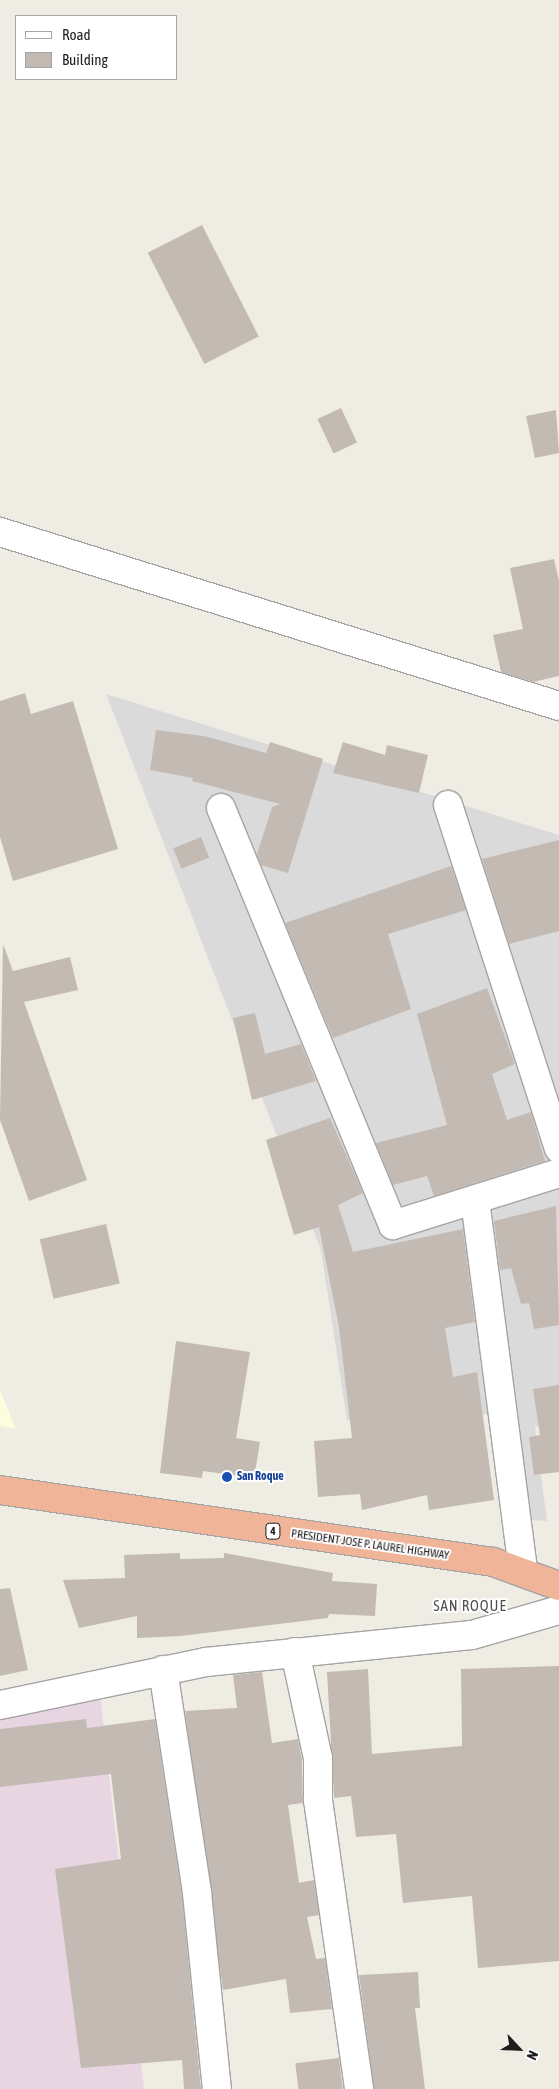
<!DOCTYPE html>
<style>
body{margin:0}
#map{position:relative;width:559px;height:2089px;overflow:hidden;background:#eeece3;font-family:"Asap Condensed",sans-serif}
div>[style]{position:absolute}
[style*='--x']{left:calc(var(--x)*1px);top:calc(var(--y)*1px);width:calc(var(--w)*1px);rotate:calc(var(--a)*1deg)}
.residential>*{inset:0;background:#dbdada}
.industrial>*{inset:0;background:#e7d5e2}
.education>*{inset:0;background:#fbfedc}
.building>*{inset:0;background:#c3bbb3;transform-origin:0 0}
.roads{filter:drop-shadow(1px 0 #a4a4a4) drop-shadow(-1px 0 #a4a4a4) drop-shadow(0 1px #a4a4a4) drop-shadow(0 -1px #a4a4a4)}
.minor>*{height:28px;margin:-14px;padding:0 14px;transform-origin:14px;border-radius:14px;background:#fff}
.tertiary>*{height:28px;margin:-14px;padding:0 14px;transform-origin:14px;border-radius:14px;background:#fff}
.trunk>*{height:28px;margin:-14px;padding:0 14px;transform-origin:14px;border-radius:14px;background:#f0b498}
.dots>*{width:14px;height:14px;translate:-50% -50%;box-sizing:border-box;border:2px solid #fff;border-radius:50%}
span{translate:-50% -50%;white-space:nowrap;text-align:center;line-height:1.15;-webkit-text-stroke:4px #fff;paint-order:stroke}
.shield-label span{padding:1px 4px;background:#fff;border:1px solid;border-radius:4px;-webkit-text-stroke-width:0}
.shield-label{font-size:11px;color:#1d1d1d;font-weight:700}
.transit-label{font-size:12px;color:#164399;font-weight:700}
.left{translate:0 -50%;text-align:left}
.street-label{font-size:12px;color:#1d1d1d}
.quarter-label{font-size:15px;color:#505050;letter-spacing:1px}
.legend{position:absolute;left:15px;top:15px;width:162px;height:65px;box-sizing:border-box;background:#fff;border:1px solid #a5a5a5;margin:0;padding:6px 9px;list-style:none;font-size:15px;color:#1d1d1d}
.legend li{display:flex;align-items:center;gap:10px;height:25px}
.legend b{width:25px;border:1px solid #a5a5a5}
.north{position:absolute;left:494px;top:2024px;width:50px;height:50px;-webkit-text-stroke:4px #fff;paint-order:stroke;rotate:115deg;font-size:14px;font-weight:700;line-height:20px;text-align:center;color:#1d1d1d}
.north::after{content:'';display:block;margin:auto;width:18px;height:22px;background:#1d1d1d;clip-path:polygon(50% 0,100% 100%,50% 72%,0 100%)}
</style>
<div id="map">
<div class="residential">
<i style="clip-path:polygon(106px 694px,559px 835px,559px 1423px,535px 1427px,547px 1521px,506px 1518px,487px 1414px,347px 1420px,321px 1250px)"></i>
</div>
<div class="industrial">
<i style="clip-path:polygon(100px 1694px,144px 2089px,0 2089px,0 1715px)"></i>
</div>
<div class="education">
<i style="clip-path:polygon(0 1390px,16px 1429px,0 1426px)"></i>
</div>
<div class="building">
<i style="left:202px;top:225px;width:125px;height:61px;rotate:63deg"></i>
<i style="left:341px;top:408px;width:38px;height:26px;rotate:65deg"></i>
<i style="clip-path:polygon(556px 410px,559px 453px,535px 458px,526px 416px)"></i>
<i style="clip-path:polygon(554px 559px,559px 581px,559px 676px,533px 682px,501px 672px,493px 635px,523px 629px,510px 568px)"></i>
<i style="clip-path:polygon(25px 693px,31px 714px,73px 701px,118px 849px,13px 881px,0 837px,0 701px)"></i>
<i style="clip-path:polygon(156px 730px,204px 736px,266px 753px,270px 742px,323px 759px,288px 873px,261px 865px,257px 854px,272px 807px,280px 804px,192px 781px,193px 778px,150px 770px)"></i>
<i style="clip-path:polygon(343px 742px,385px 755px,387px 745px,428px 755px,419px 793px,333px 773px)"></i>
<i style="left:201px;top:837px;width:22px;height:30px;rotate:68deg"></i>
<i style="clip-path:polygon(559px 840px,559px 931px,509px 944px,482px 859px)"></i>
<i style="clip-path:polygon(451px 866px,466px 910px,388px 934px,411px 1009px,333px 1038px,285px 923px)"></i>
<i style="clip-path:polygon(3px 944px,13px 971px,70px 957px,78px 990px,24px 1002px,87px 1180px,29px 1201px,0 1120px)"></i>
<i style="clip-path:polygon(487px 988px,515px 1064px,492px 1074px,507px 1120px,531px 1112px,545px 1161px,434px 1196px,427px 1176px,393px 1185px,376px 1143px,447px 1125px,417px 1014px)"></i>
<i style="clip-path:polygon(255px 1013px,265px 1054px,301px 1044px,316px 1081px,252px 1100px,233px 1018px)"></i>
<i style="clip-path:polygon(330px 1118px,363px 1193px,338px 1205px,353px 1252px,463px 1229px,475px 1322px,445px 1328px,453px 1377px,477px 1372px,494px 1500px,429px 1510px,427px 1495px,362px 1510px,360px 1494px,318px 1497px,314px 1441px,352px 1438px,339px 1327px,319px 1227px,294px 1235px,266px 1140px)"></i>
<i style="clip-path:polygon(556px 1206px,559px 1325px,534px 1329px,529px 1303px,521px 1304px,511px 1268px,500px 1270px,494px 1221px)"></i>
<i style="left:106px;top:1224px;width:61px;height:68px;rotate:77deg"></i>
<i style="clip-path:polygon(176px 1341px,250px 1352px,236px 1438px,260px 1442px,254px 1478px,203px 1471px,202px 1478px,160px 1473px)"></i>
<i style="clip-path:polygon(559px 1385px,559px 1472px,534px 1475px,529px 1437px,540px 1435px,533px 1389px)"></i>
<i style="clip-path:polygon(180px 1553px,180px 1559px,224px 1558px,224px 1553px,333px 1573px,332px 1581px,377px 1584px,375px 1616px,329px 1614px,328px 1618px,181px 1636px,137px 1638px,137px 1616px,79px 1628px,63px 1580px,125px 1578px,124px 1555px)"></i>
<i style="clip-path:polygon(10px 1588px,28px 1670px,0 1676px,0 1589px)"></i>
<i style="clip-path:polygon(559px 1666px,559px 1961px,478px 1968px,472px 1896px,403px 1903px,396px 1834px,356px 1837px,351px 1796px,334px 1798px,327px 1672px,368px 1669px,372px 1754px,462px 1746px,461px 1669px)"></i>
<i style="clip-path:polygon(262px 1672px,272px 1743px,298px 1739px,302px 1760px,303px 1803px,288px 1805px,299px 1883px,314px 1880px,319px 1915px,307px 1917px,316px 1959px,325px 1958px,332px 2009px,290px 2013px,286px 1979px,223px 1990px,185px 1711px,237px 1708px,233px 1675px)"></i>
<i style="clip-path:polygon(86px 1719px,87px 1728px,155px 1719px,182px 1895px,201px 2089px,184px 2089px,182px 2060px,81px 2068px,55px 1869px,121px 1859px,111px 1774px,0 1787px,0 1729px)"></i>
<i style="clip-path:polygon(418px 1972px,420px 2008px,415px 2008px,425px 2089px,374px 2089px,359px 1975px)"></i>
<i style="left:339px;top:2058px;width:31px;height:44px;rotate:83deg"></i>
</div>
<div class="roads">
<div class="minor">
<i style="--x:0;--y:532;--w:585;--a:17.29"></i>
<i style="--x:448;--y:805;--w:361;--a:72.1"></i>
<i style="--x:221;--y:808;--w:451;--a:67.6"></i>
<i style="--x:393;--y:1225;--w:174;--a:-17.4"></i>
<i style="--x:475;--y:1200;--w:372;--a:82.6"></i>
<i style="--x:295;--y:1652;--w:108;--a:77.8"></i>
<i style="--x:318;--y:1758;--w:42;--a:90"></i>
<i style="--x:318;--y:1800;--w:292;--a:81.9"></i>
<i style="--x:163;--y:1670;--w:226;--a:81.3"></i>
<i style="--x:197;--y:1893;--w:197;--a:84.2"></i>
</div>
<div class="tertiary">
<i style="--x:0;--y:1705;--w:210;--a:-11.8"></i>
<i style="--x:206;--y:1662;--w:267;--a:-5.8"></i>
<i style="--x:472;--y:1635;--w:91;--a:-16"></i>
</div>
<div class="trunk">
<i style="--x:0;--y:1490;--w:498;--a:8.3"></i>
<i style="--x:493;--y:1562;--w:70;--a:20"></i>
</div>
</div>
<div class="dots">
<i style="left:227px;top:1477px;background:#1a4fb4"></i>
</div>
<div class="shield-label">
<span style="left:273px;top:1531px">4</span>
</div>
<div class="transit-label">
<span class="left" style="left:237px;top:1477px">San Roque</span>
</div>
<div class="street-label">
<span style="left:370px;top:1545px;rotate:8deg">PRESIDENT JOSE P. LAUREL HIGHWAY</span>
</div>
<div class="quarter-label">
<span style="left:470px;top:1606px">SAN ROQUE</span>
</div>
<ul class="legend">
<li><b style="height:6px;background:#fff"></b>Road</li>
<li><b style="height:14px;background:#c3bbb3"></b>Building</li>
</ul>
<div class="north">N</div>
</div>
